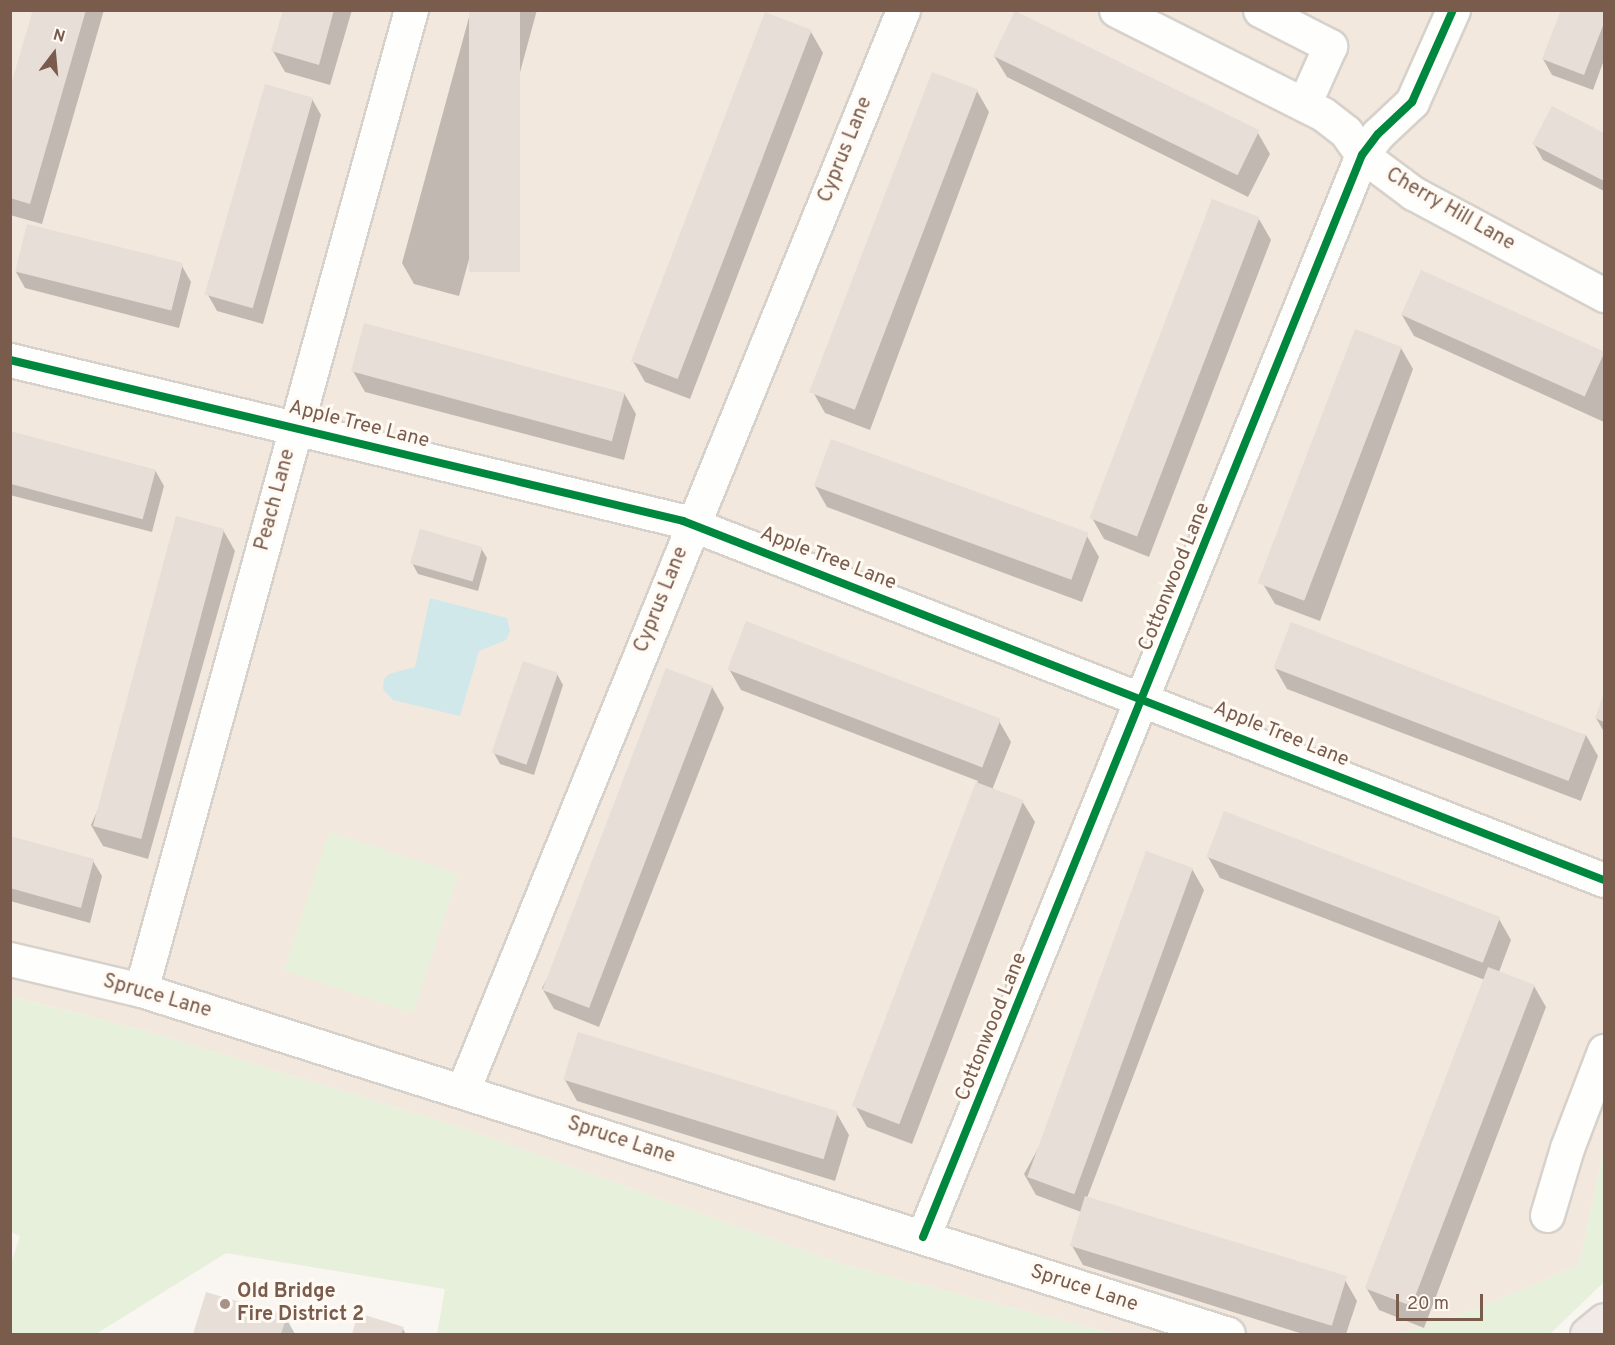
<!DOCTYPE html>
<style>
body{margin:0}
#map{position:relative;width:1615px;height:1345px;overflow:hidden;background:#f9f5f0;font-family:Overpass,sans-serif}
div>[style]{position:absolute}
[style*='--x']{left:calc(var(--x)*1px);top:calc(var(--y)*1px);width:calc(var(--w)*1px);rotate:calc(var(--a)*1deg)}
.residential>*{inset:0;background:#f2e8de}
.green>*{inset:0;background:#e7f0db;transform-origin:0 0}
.water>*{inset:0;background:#d0e8ea}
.shadow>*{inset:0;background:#0003}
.building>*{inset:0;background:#e6ded7;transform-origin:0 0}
.roads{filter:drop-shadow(2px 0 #d7d1cb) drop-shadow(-2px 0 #d7d1cb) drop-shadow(0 2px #d7d1cb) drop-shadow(0 -2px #d7d1cb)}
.minor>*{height:33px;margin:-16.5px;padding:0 16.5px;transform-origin:16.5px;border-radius:16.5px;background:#fefefd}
.highway>*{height:33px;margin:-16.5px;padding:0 16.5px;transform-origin:16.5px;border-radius:16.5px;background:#f2eae7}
.cycleway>*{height:8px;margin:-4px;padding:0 4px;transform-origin:4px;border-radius:4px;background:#00873e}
.dots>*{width:16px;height:16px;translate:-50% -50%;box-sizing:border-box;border:3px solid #fffaf3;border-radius:50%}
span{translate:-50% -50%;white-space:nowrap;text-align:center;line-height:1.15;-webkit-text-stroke:6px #fffaf3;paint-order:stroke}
.street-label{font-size:20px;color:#7a5c4d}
.poi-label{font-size:20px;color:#7a5c4d;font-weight:700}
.left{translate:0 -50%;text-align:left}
.frame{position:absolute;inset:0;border:12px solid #7a5c4d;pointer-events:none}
.north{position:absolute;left:24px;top:24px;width:60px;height:60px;-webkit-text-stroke:4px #fffaf3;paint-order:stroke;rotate:16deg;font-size:16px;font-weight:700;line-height:24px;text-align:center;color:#7a5c4d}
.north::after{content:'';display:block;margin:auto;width:21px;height:27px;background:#7a5c4d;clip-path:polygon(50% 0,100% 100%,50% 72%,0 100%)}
.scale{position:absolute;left:1396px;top:1294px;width:87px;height:27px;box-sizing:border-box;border:3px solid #7a5c4d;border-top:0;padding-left:8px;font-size:18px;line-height:21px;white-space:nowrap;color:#7a5c4d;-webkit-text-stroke:4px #fffaf3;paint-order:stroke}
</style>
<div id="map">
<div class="residential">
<i style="clip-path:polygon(10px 11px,1604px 11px,1604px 1150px,1579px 1265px,1474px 1310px,1397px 1334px,1115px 1334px,844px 1265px,460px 1127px,143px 1030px,11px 997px)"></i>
</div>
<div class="green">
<i style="left:329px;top:832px;width:136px;height:146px;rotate:18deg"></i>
<i style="clip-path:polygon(11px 997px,143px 1030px,460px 1127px,844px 1265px,1115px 1334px,437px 1334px,445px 1289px,226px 1253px,96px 1334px,11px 1334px,11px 1263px,20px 1236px,10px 1232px)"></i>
<i style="clip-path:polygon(1604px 1150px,1604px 1282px,1550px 1334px,1397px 1334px,1474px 1310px,1579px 1265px)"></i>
</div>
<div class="water">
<i style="clip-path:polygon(430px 598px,507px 618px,510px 631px,506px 640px,479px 651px,460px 716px,393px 700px,383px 689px,384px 679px,389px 674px,415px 667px)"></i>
</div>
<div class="shadow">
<i style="clip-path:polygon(34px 10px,104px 10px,42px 224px,10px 215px,10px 93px)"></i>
<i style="clip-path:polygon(284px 10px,352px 10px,330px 85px,285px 72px,273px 51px)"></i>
<i style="clip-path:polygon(471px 10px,537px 10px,459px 296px,414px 284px,402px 263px)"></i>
<i style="clip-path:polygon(1562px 10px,1604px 10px,1604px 60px,1593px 90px,1552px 75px,1543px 59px)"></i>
<i style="clip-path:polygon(811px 32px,823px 53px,690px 399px,645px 382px,633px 361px)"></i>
<i style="clip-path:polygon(994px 56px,1258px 133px,1270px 154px,1248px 197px,1007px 77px)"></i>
<i style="clip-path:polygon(977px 91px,989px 112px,870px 430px,825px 413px,813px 392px)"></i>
<i style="clip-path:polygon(312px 99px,321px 115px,263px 324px,217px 311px,208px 295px)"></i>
<i style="clip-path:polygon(1552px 108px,1604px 134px,1604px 191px,1543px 160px,1534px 144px)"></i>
<i style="clip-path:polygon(1259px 219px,1271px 240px,1149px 557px,1104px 539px,1092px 518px)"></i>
<i style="clip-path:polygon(182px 266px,191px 282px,179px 328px,25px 288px,16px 272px)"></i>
<i style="clip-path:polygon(1422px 272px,1604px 354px,1604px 422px,1414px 336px,1402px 315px)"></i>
<i style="clip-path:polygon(1401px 348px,1413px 369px,1320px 621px,1275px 604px,1263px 584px)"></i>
<i style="clip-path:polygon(353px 371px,624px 393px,636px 414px,624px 460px,365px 392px)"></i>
<i style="clip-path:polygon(10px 432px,155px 470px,164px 486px,152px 532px,10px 495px)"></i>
<i style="clip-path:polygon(815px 486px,1087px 536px,1099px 557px,1082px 602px,827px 507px)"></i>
<i style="clip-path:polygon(223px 530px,235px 551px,148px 859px,103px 846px,91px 825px)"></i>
<i style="clip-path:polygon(481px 548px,487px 558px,478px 591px,418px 574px,412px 563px)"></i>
<i style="clip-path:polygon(1275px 668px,1586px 735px,1598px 756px,1581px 801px,1287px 689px)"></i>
<i style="clip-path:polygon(729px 669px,999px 721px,1011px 742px,992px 790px,1022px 801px,1035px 822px,912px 1144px,867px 1127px,855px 1106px,978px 781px,741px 690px)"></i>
<i style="clip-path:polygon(557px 674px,563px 685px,534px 775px,500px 764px,494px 753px)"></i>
<i style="clip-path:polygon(712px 687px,724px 708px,599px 1027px,554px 1009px,542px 988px)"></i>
<i style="clip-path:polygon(1604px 696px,1604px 732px,1596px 718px)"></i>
<i style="clip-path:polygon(10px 838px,93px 861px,102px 876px,90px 923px,10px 901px)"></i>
<i style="clip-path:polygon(1208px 857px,1499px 919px,1511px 940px,1499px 972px,1534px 986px,1546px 1007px,1424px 1328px,1379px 1310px,1367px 1289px,1485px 980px,1220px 878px)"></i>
<i style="clip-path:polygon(1192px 869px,1204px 890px,1087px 1198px,1345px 1280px,1357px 1301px,1346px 1334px,1303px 1334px,1083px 1265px,1071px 1244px,1081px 1212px,1036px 1195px,1024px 1174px)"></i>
<i style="clip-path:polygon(565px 1080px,837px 1114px,849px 1135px,835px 1181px,577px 1101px)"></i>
<i style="clip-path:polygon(207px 1294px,286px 1318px,295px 1334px,195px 1334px)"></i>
<i style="clip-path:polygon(359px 1315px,403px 1329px,406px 1334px,353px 1334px)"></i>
</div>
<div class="building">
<i style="clip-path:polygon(33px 10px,86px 10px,30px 204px,10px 198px,10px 88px)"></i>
<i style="clip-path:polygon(283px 10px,334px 10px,319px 65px,271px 51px)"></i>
<i style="left:469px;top:10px;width:51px;height:262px"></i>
<i style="clip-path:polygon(1561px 10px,1604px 10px,1604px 23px,1584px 75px,1542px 59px)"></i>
<i style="left:1015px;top:11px;width:272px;height:50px;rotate:26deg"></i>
<i style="left:765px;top:12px;width:50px;height:374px;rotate:21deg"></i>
<i style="left:932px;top:72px;width:49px;height:343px;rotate:21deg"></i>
<i style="left:265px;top:84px;width:50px;height:219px;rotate:16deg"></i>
<i style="clip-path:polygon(1552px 106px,1604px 133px,1604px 181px,1532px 144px)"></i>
<i style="left:1212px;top:199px;width:51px;height:342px;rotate:21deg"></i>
<i style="left:27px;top:224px;width:161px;height:49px;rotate:14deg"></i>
<i style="left:1421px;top:270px;width:201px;height:49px;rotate:24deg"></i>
<i style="left:364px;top:323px;width:270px;height:50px;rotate:15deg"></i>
<i style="left:1355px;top:329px;width:50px;height:272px;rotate:21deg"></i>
<i style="left:10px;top:431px;width:151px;height:51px;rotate:15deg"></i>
<i style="left:831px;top:439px;width:274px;height:50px;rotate:20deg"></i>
<i style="left:176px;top:516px;width:50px;height:321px;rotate:15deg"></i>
<i style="left:420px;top:529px;width:65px;height:36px;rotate:16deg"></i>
<i style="left:746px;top:621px;width:273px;height:52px;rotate:21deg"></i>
<i style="left:1291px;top:622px;width:316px;height:49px;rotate:21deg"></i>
<i style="left:523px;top:661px;width:37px;height:97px;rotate:19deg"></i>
<i style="left:666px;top:668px;width:50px;height:345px;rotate:21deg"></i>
<i style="clip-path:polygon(1604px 693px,1604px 722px,1595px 718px)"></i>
<i style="left:976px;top:782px;width:51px;height:347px;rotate:21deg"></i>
<i style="left:1224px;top:811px;width:296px;height:49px;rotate:21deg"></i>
<i style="clip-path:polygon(10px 836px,94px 859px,81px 908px,10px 888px)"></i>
<i style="left:1146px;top:851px;width:50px;height:347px;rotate:20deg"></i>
<i style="left:1488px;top:967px;width:50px;height:344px;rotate:21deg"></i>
<i style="left:578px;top:1032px;width:272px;height:50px;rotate:17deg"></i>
<i style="left:1085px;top:1196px;width:274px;height:52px;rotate:17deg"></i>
<i style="clip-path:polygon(206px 1292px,287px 1316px,281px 1334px,193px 1334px)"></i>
<i style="clip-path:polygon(358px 1313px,404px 1327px,401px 1334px,352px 1334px)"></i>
</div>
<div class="roads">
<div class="minor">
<i style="--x:1116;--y:10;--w:232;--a:26.7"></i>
<i style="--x:1323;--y:114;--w:29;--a:38"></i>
<i style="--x:1346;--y:132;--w:28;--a:55"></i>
<i style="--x:1362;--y:155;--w:64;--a:36.7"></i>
<i style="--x:1413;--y:193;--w:217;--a:28.1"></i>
<i style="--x:1260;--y:10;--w:79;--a:27.2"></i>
<i style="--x:1330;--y:46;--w:64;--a:114.1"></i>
<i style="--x:10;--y:360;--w:692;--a:13.45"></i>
<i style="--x:683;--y:521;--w:988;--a:21.3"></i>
<i style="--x:10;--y:959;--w:135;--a:13.3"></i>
<i style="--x:141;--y:990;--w:1140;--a:17.56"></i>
<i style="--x:141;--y:990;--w:1017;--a:-74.6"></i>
<i style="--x:463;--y:1090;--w:1166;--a:-67.83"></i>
<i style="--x:1547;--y:1215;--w:70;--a:-73.4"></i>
<i style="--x:1567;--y:1148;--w:104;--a:-69.1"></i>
<i style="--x:923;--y:1237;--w:1168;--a:-67.92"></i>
<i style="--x:1362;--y:155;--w:26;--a:-53"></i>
<i style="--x:1378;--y:134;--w:47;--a:-43.3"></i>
<i style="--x:1412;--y:102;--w:101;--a:-66"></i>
</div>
<div class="highway">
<i style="--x:1587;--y:1334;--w:22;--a:-39"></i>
</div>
</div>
<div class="cycleway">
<i style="--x:10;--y:360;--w:692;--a:13.45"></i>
<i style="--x:683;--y:521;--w:988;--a:21.3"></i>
<i style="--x:923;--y:1237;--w:1168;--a:-67.92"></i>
<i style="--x:1362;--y:155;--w:26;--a:-53"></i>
<i style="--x:1378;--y:134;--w:47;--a:-43.3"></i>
<i style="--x:1412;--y:102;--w:101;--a:-66"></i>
</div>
<div class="dots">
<i style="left:225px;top:1304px;background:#a69286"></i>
</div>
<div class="street-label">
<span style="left:846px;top:150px;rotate:-68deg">Cyprus Lane</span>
<span style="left:1450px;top:210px;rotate:30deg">Cherry Hill Lane</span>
<span style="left:359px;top:425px;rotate:14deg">Apple Tree Lane</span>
<span style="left:276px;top:500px;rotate:-75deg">Peach Lane</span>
<span style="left:828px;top:559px;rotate:21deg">Apple Tree Lane</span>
<span style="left:1175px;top:577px;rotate:-68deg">Cottonwood Lane</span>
<span style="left:662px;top:600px;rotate:-68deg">Cyprus Lane</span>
<span style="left:1281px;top:735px;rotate:22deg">Apple Tree Lane</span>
<span style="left:157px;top:997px;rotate:16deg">Spruce Lane</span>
<span style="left:992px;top:1027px;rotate:-68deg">Cottonwood Lane</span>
<span style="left:621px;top:1141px;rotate:18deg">Spruce Lane</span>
<span style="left:1084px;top:1289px;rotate:18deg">Spruce Lane</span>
</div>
<div class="poi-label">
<span class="left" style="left:237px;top:1304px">Old Bridge<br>Fire District 2</span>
</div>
<div class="frame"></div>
<div class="north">N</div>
<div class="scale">20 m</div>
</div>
